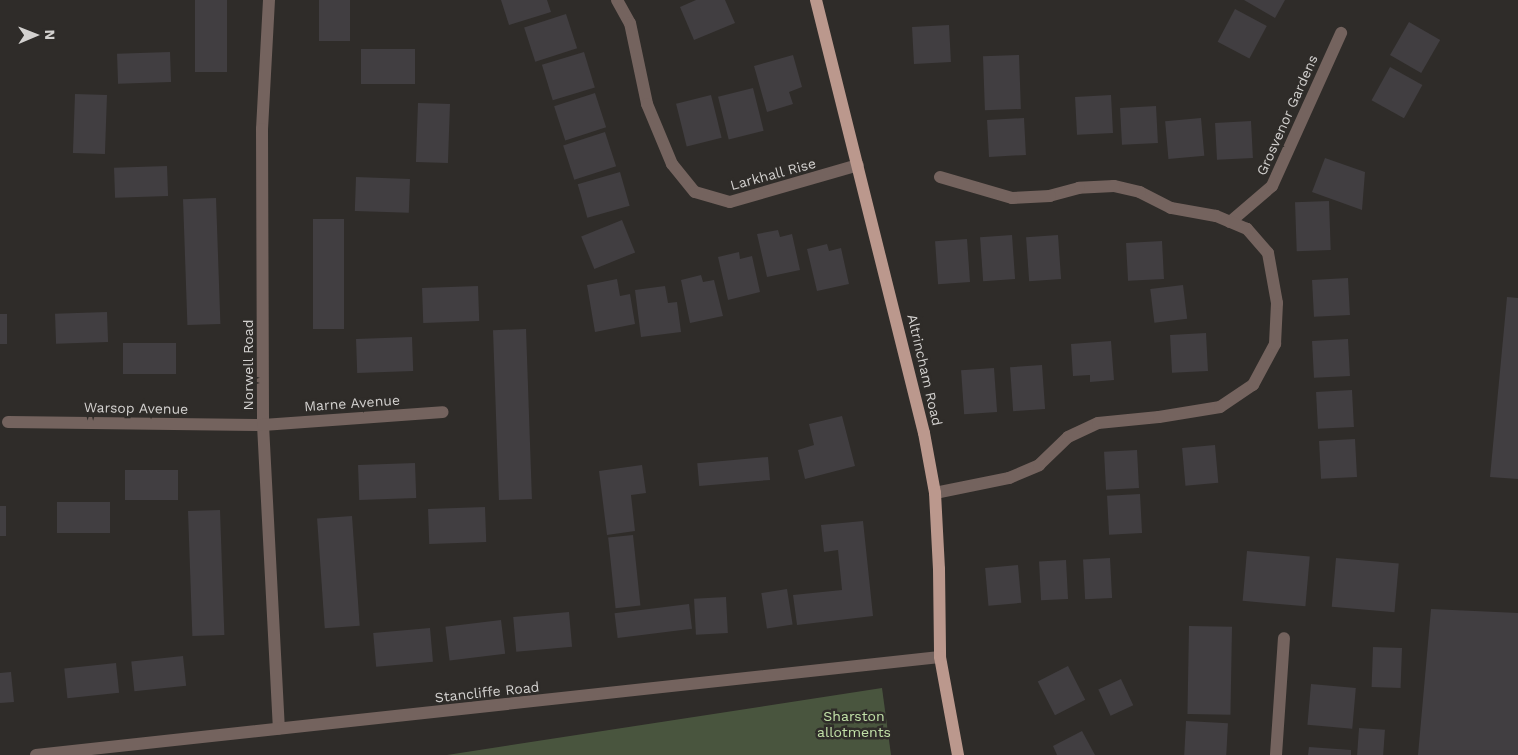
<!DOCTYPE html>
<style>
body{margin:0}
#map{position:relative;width:1518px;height:755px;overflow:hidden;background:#2f2c29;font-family:"Work Sans",sans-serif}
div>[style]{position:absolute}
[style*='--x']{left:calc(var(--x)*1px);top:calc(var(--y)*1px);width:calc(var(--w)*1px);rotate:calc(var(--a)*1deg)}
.green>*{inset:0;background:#49553e}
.building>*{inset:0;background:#413e41;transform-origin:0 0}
.minor>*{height:12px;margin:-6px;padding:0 6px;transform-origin:6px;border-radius:6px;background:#74635e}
.major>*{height:12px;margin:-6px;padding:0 6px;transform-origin:6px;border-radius:6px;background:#bb988d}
span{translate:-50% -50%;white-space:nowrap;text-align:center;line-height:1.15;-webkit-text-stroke:5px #2f2c29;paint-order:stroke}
.street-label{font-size:14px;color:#d3d1cf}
.park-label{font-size:14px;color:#c2e1a8}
.north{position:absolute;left:10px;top:10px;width:50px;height:50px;-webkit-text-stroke:4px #2f2c29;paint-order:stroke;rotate:89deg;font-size:14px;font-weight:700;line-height:20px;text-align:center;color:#d3d1cf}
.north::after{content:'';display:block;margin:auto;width:18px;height:22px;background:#d3d1cf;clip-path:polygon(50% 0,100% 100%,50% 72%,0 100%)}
</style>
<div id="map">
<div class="green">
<i style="clip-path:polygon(882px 688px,891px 755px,447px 755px)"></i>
</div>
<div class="building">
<i style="left:195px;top:0;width:32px;height:72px"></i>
<i style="left:319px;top:0;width:31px;height:41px"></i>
<i style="clip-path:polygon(501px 0,547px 0,551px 12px,509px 25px)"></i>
<i style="clip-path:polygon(696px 0,725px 0,735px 23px,694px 40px,680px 7px)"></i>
<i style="clip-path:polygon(1244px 0,1285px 0,1275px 18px)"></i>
<i style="left:1235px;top:9px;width:36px;height:37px;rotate:28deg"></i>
<i style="left:566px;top:14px;width:36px;height:44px;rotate:72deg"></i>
<i style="left:1409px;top:22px;width:36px;height:38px;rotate:30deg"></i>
<i style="left:949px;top:25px;width:37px;height:37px;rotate:87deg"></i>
<i style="left:415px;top:49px;width:35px;height:54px;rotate:90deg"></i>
<i style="left:170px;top:52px;width:30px;height:53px;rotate:88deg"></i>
<i style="left:584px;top:52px;width:37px;height:44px;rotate:73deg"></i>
<i style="clip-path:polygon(793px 55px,802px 87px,789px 92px,793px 104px,767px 112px,754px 66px)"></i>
<i style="left:1019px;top:55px;width:54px;height:36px;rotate:88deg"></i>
<i style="left:1390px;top:67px;width:37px;height:38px;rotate:29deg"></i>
<i style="left:753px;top:88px;width:44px;height:36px;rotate:76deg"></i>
<i style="left:595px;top:93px;width:36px;height:43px;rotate:72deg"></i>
<i style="left:75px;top:94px;width:32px;height:59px;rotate:2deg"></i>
<i style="left:711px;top:95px;width:44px;height:36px;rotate:76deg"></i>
<i style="left:1111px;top:95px;width:38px;height:36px;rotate:87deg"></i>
<i style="left:418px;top:103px;width:32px;height:59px;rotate:2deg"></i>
<i style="left:1156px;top:106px;width:37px;height:36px;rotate:87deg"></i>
<i style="left:1024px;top:118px;width:37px;height:37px;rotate:87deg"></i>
<i style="left:1201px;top:118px;width:38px;height:36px;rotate:85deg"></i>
<i style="left:1251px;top:121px;width:37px;height:36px;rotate:87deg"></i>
<i style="left:605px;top:132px;width:36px;height:44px;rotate:72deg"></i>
<i style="clip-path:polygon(1325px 158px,1365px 172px,1362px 210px,1312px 192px)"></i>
<i style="left:167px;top:166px;width:30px;height:53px;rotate:88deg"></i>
<i style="left:620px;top:172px;width:35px;height:44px;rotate:74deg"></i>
<i style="left:356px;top:177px;width:54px;height:34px;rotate:2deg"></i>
<i style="left:216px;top:198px;width:126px;height:33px;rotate:88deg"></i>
<i style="left:1329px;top:201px;width:49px;height:34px;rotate:88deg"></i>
<i style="left:313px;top:219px;width:31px;height:110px"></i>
<i style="left:622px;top:220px;width:35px;height:44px;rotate:68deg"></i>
<i style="clip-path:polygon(778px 230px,780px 237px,792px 234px,800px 270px,767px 277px,757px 234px)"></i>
<i style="left:1012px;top:235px;width:44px;height:32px;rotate:86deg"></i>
<i style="left:1058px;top:235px;width:44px;height:32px;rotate:86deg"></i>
<i style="left:967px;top:239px;width:43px;height:32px;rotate:86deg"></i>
<i style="left:1162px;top:241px;width:38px;height:36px;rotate:87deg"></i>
<i style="clip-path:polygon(827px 244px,829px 251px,841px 248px,849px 284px,817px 291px,807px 249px)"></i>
<i style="clip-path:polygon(739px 252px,740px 259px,752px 256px,760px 292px,728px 300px,718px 257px)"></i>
<i style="clip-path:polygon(701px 275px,703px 282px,714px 280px,723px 316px,690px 323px,681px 280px)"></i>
<i style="left:1348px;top:278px;width:37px;height:36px;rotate:87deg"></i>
<i style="clip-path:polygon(617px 279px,620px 296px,630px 294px,635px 324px,595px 332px,587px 285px)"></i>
<i style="left:1183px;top:285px;width:34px;height:33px;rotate:83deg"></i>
<i style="left:478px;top:286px;width:35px;height:56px;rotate:88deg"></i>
<i style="clip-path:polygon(665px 286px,668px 303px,677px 302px,681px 332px,641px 337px,635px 290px)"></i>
<i style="clip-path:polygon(1507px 297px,1518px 298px,1518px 479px,1490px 477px)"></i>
<i style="left:107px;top:312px;width:30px;height:52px;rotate:88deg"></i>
<i style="left:0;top:314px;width:7px;height:30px"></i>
<i style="left:526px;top:329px;width:170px;height:33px;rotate:88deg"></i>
<i style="left:1206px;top:333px;width:38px;height:36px;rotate:87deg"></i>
<i style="left:412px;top:337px;width:34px;height:56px;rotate:88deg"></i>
<i style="left:1348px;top:339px;width:37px;height:36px;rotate:87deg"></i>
<i style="clip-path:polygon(1111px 341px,1114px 380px,1090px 382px,1090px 375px,1073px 376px,1071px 344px)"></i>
<i style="left:176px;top:343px;width:31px;height:53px;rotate:90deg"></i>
<i style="left:1042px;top:365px;width:44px;height:32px;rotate:86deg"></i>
<i style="left:994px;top:368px;width:44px;height:33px;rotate:86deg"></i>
<i style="left:1352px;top:390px;width:37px;height:36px;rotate:87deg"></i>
<i style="clip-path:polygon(842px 416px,855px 466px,805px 479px,798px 450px,814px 445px,809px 424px)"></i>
<i style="left:1355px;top:439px;width:38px;height:36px;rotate:87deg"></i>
<i style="left:1215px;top:445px;width:38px;height:33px;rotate:85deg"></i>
<i style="left:1137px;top:450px;width:38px;height:33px;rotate:87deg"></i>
<i style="left:768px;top:457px;width:23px;height:71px;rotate:85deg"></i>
<i style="left:415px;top:463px;width:35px;height:57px;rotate:88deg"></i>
<i style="clip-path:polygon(642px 465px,646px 493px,631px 495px,635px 531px,607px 535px,599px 471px)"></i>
<i style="left:178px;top:470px;width:30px;height:53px;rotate:90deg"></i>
<i style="left:1140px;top:494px;width:39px;height:33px;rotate:87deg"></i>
<i style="left:110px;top:502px;width:31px;height:53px;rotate:90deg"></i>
<i style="left:0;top:506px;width:6px;height:30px"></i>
<i style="left:485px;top:507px;width:35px;height:57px;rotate:88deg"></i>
<i style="left:220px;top:510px;width:125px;height:32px;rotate:88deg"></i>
<i style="left:352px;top:516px;width:110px;height:35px;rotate:86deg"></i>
<i style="clip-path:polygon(863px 521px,873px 616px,797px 625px,793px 595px,842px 590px,838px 550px,824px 552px,821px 525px)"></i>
<i style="left:633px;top:535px;width:71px;height:25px;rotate:84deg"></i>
<i style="left:1247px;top:551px;width:63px;height:50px;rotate:5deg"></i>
<i style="left:1110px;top:558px;width:40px;height:27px;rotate:87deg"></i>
<i style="left:1336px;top:558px;width:63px;height:49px;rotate:5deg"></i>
<i style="left:1066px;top:560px;width:39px;height:27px;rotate:87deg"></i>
<i style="left:1018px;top:565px;width:38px;height:33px;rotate:85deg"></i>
<i style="left:787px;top:589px;width:36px;height:26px;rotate:81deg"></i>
<i style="left:726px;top:597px;width:36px;height:32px;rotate:87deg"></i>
<i style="left:689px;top:604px;width:25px;height:75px;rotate:83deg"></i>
<i style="clip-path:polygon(1431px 609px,1518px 613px,1518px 755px,1418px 755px)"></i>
<i style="left:569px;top:612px;width:35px;height:56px;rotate:85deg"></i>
<i style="left:501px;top:620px;width:34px;height:56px;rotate:83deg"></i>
<i style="left:1189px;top:626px;width:43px;height:88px;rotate:1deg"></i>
<i style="left:430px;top:628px;width:34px;height:57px;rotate:85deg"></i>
<i style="left:1373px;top:647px;width:29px;height:40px;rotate:2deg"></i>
<i style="left:183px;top:656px;width:30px;height:52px;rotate:84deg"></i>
<i style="left:116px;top:663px;width:30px;height:52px;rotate:84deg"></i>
<i style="left:1068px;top:666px;width:38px;height:34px;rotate:63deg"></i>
<i style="clip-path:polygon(11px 672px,14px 702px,0 703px,0 673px)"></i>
<i style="left:1121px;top:679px;width:29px;height:25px;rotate:65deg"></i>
<i style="left:1311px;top:684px;width:45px;height:41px;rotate:5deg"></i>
<i style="left:1186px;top:721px;width:42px;height:34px;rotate:3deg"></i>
<i style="left:1359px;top:728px;width:26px;height:27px;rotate:4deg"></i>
<i style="clip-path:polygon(1082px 731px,1095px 755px,1057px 755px,1053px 746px)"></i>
<i style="clip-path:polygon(1309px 747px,1351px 750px,1351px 755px,1308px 755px)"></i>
</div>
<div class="minor">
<i style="--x:269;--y:0;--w:129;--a:93.1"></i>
<i style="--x:262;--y:129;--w:296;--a:89.8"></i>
<i style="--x:263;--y:425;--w:304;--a:87"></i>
<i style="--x:617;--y:0;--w:26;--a:61"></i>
<i style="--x:630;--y:23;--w:83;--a:78.1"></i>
<i style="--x:647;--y:104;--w:65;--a:67.4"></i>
<i style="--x:672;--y:164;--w:36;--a:51"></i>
<i style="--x:695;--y:192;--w:36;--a:16"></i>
<i style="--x:730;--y:202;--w:133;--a:-16.1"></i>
<i style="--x:1230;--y:222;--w:55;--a:-40.6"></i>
<i style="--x:1272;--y:186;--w:168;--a:-65.7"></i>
<i style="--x:8;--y:422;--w:255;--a:0.7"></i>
<i style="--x:263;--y:425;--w:180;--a:-4.1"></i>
<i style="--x:935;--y:493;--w:76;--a:-11.5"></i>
<i style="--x:1009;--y:478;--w:33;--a:-23"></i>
<i style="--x:1039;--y:465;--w:40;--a:-44"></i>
<i style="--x:1068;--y:437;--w:33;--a:-25"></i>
<i style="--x:1098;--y:423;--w:61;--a:-5.6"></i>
<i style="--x:1159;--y:417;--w:62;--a:-9.3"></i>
<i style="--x:1220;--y:407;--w:40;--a:-34"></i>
<i style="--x:1253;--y:385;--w:47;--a:-61.8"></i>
<i style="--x:1275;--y:344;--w:41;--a:-87.2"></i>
<i style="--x:1277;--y:303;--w:51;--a:-100.2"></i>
<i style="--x:1268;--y:253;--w:32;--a:-131"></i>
<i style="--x:1247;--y:229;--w:34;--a:-157"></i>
<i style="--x:1216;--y:216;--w:46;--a:-169.9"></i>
<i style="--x:1171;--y:208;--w:35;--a:-153"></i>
<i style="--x:1140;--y:192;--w:27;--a:-167"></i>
<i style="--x:1114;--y:186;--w:35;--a:177"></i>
<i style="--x:1079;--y:188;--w:30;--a:165"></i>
<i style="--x:1050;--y:196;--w:38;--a:177"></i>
<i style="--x:1012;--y:198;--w:75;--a:-163.7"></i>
<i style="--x:36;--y:755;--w:909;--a:-6.19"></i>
<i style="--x:1276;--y:755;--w:117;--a:-86.1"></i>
</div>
<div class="major">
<i style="--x:816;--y:0;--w:446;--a:76"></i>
<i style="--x:924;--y:433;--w:61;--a:79.6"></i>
<i style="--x:935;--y:493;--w:76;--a:87"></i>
<i style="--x:939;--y:569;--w:88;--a:89.3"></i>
<i style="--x:940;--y:657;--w:100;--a:79.6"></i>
</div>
<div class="street-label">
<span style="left:1287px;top:115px;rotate:-66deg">Grosvenor Gardens</span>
<span style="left:773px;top:174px;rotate:-15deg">Larkhall Rise</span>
<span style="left:248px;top:365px;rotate:-90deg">Norwell Road</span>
<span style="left:925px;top:370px;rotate:77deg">Altrincham Road</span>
<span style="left:352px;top:403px;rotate:-4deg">Marne Avenue</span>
<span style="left:136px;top:408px;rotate:1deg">Warsop Avenue</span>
<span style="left:487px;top:692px;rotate:-6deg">Stancliffe Road</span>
</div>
<div class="park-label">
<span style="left:854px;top:724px">Sharston<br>allotments</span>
</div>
<div class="north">N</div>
</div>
